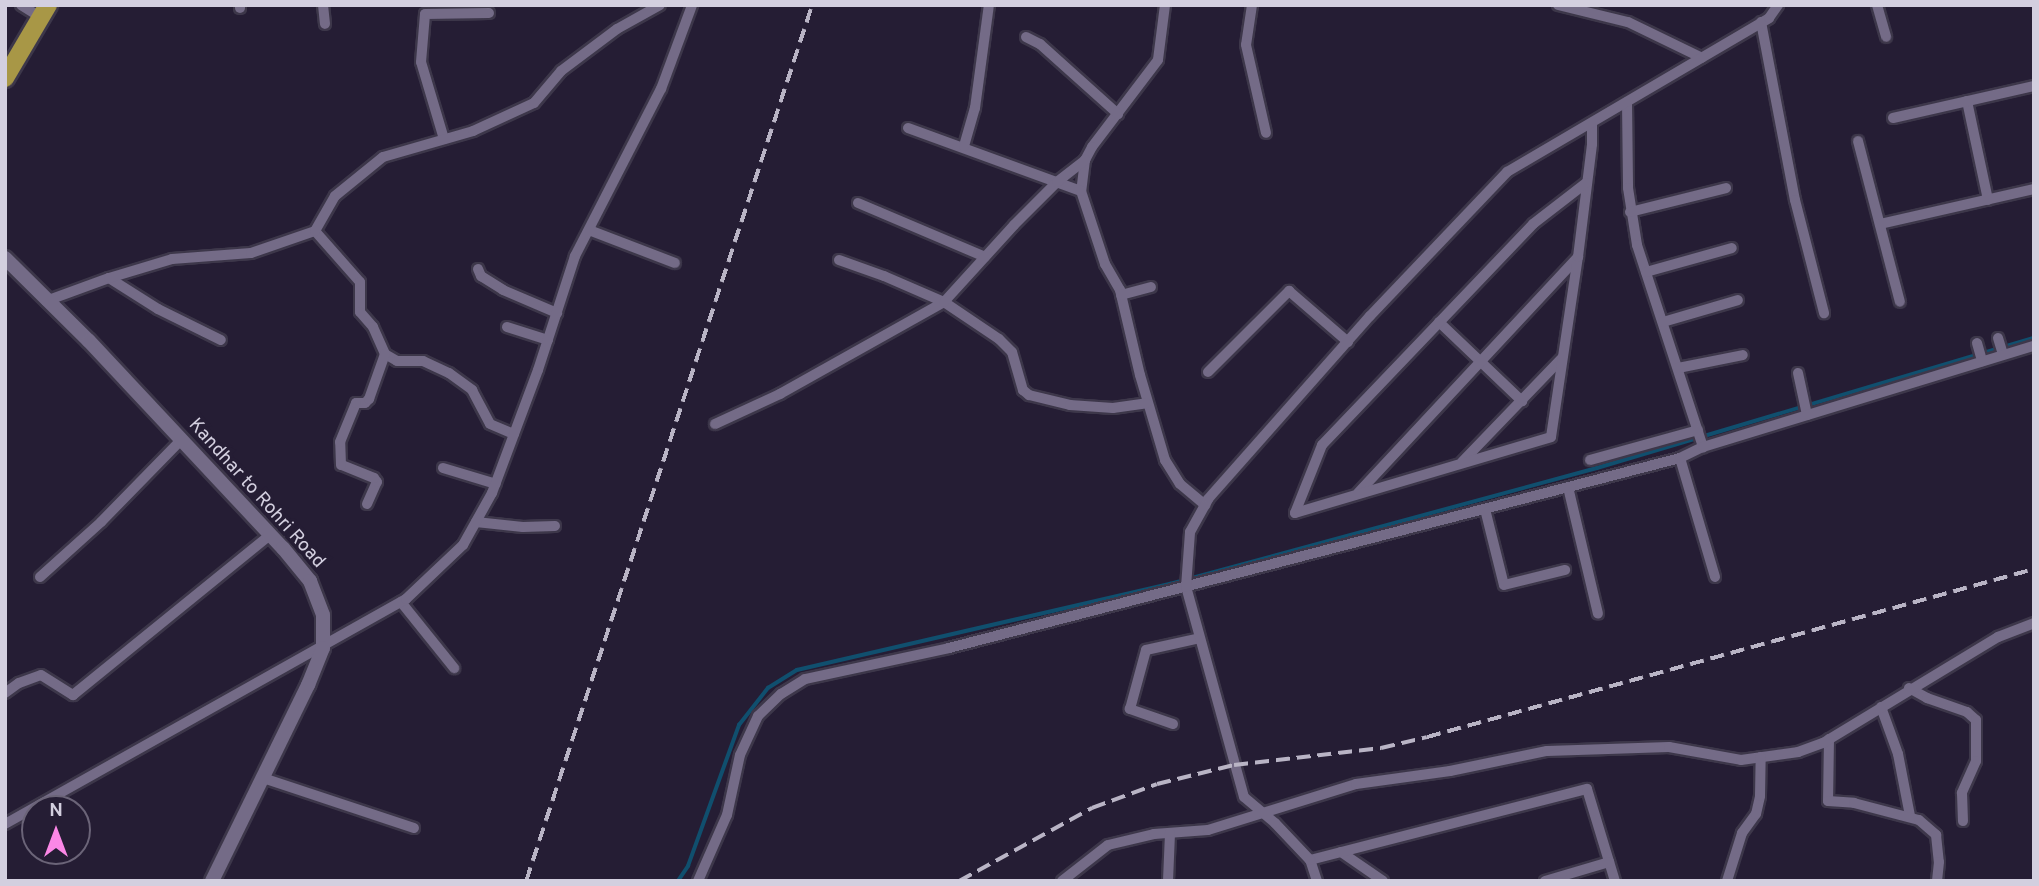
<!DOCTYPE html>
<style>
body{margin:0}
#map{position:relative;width:2039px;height:886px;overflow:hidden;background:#251d34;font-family:Overpass,sans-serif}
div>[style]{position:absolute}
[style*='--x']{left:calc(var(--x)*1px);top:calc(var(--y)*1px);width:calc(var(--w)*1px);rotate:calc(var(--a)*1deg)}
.stream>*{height:3.5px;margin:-1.75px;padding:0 1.75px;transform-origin:1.75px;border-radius:1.75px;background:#104f6e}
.roads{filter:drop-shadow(2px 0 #3d374a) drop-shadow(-2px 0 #3d374a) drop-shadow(0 2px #3d374a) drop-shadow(0 -2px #3d374a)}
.minor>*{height:10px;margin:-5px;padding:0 5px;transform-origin:5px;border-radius:5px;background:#746b87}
.tertiary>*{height:14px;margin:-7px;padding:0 7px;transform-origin:7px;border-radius:7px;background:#746b87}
.primary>*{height:18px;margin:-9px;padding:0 9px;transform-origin:9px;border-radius:9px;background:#a89746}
.rail>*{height:3.5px;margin-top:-1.75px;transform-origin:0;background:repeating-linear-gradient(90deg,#b9b4c5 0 14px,transparent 0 21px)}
span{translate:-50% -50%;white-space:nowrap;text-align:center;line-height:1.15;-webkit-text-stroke:7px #251d34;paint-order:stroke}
.street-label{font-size:19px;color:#d3cfdf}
.frame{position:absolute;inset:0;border:7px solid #d3cfdf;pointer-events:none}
.north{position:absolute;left:21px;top:795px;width:70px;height:70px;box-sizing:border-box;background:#251d34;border:2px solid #6b6478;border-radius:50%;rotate:0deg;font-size:19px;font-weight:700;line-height:28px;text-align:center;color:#d3cfdf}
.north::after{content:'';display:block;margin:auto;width:24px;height:32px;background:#fb87e6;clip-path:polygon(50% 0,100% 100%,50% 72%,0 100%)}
</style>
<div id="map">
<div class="stream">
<i style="--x:678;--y:881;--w:18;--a:-56"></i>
<i style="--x:688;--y:866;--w:150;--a:-70.1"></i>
<i style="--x:739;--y:725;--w:47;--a:-51.9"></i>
<i style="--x:768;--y:688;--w:34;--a:-32"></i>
<i style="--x:797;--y:670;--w:383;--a:-13"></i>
<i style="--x:1170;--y:584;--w:442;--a:-15.2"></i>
<i style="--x:1597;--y:468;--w:456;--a:-16.6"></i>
</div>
<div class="roads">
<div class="minor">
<i style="--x:21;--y:5;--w:25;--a:32"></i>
<i style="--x:323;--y:5;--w:19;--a:84"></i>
<i style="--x:1165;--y:5;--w:55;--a:97.3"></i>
<i style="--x:1158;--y:60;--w:109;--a:127.2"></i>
<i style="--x:1092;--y:147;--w:15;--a:118"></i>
<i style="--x:1085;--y:160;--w:31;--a:97"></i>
<i style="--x:1081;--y:191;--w:77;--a:71.8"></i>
<i style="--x:1105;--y:264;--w:30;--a:60"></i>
<i style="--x:1120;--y:290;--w:87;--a:76.8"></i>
<i style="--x:1140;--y:375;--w:89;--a:73.6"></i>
<i style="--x:1165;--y:460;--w:28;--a:58"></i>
<i style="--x:1180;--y:484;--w:33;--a:40"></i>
<i style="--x:1252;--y:5;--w:40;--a:98.5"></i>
<i style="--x:1246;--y:45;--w:90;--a:77.2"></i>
<i style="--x:1558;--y:5;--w:72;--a:13.7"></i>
<i style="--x:1628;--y:22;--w:82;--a:25.9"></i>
<i style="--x:1877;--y:5;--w:33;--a:74"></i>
<i style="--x:240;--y:8;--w:3;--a:-90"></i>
<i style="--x:1761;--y:22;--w:181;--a:79.2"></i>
<i style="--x:1795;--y:200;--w:117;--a:75.6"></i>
<i style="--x:1026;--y:37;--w:16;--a:27"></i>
<i style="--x:1040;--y:44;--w:105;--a:41.9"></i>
<i style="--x:1967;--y:101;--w:101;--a:78"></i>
<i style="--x:1627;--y:102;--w:86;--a:89.3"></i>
<i style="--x:1628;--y:188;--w:58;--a:81"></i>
<i style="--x:1637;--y:245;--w:213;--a:71.9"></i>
<i style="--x:1893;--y:118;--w:145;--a:-12.8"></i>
<i style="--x:908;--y:128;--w:184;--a:20"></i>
<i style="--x:444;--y:139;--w:80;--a:-106.6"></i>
<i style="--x:421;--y:62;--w:48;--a:-85.2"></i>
<i style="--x:425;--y:14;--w:64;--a:-0.9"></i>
<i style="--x:1858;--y:141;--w:166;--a:75.4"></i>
<i style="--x:964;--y:146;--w:40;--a:-74"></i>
<i style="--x:975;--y:108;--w:104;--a:-82.3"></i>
<i style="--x:858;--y:203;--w:138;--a:23"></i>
<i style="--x:1630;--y:212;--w:99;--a:-14"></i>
<i style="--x:1880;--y:224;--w:158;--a:-12.8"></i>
<i style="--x:589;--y:230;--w:92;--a:21"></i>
<i style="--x:315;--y:231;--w:68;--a:48.6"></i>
<i style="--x:360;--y:282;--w:30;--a:90"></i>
<i style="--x:360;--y:312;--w:20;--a:49"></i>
<i style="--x:373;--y:327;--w:30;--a:66"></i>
<i style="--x:385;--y:354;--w:14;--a:30"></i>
<i style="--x:397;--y:361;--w:26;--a:0"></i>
<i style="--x:423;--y:361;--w:29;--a:25"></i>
<i style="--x:449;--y:373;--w:29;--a:36"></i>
<i style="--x:472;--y:390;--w:38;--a:62"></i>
<i style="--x:490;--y:424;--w:26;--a:23"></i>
<i style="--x:839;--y:260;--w:48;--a:19.6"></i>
<i style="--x:884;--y:276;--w:65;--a:23.4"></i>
<i style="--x:944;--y:302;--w:66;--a:33.9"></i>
<i style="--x:999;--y:339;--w:18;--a:45"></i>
<i style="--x:1012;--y:352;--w:40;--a:74"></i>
<i style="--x:1023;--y:390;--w:8;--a:40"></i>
<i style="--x:1029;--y:395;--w:42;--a:13.7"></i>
<i style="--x:1070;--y:405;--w:43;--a:4"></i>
<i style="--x:1113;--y:408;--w:34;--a:-8"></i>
<i style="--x:478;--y:269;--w:8;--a:67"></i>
<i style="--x:481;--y:276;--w:26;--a:32"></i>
<i style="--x:503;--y:290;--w:59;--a:23.1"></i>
<i style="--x:1646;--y:272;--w:89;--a:-15.6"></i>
<i style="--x:109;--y:278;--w:58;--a:32.3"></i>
<i style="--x:158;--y:309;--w:70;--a:26.2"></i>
<i style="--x:1121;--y:295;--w:31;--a:-15"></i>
<i style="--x:46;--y:301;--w:67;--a:-20.1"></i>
<i style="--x:109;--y:278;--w:66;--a:-16.8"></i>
<i style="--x:172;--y:259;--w:79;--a:-4.3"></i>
<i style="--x:251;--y:253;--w:68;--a:-19"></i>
<i style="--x:315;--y:231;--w:40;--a:-60.3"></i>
<i style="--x:335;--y:196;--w:62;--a:-39.1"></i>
<i style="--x:383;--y:157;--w:94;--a:-16.1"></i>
<i style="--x:473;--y:131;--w:67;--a:-24.7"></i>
<i style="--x:534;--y:103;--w:42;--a:-49.8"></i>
<i style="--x:561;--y:71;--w:70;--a:-36.9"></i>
<i style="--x:617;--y:29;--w:49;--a:-29.2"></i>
<i style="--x:1439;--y:322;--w:115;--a:43.6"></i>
<i style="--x:1663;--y:322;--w:78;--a:-16.3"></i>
<i style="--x:507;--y:327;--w:43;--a:17.6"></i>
<i style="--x:1998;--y:338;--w:17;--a:73"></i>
<i style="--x:1977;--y:343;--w:19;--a:74"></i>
<i style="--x:1678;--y:368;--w:66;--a:-11.3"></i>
<i style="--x:1208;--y:372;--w:115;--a:-45"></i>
<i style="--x:1289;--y:291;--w:78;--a:40.8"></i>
<i style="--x:1798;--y:373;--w:43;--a:77.9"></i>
<i style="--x:715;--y:424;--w:72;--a:-24.8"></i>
<i style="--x:780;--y:394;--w:188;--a:-29.3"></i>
<i style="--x:944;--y:302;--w:104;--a:-47.7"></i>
<i style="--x:1014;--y:225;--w:61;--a:-45"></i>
<i style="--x:1057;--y:182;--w:36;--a:-38"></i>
<i style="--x:1680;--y:458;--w:124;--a:73.6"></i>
<i style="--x:1590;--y:460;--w:112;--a:-15.5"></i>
<i style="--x:1462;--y:462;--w:144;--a:-46.1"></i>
<i style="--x:443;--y:468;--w:55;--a:16.8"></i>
<i style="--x:1568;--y:487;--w:130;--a:76.7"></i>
<i style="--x:1358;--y:493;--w:323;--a:-47"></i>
<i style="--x:367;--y:504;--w:24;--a:-66"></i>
<i style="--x:377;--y:482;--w:5;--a:-127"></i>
<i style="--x:374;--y:478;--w:35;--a:-158"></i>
<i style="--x:341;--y:465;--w:23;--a:-92"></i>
<i style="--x:340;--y:442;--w:42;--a:-67.7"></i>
<i style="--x:356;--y:403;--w:9;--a:0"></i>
<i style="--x:365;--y:403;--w:6;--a:-45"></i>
<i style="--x:369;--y:399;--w:48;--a:-70.4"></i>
<i style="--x:1485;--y:509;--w:78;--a:76"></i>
<i style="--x:1504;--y:585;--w:63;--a:-13.8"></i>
<i style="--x:1295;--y:513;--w:267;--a:-16.5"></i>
<i style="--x:1551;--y:437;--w:182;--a:-81.5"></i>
<i style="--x:1578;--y:257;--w:114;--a:-82.9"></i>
<i style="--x:1592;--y:144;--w:21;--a:-90"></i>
<i style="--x:1295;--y:513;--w:73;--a:-68.3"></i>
<i style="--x:1322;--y:445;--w:306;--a:-46.3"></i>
<i style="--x:1533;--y:224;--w:67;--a:-37.7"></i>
<i style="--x:476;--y:522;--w:47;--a:6.1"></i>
<i style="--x:523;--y:527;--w:32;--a:-2"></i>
<i style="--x:40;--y:577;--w:82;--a:-42"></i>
<i style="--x:101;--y:522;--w:115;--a:-45.7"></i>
<i style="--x:401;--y:602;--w:85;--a:51.2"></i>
<i style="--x:1909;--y:688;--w:21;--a:29"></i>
<i style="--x:1927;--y:698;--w:42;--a:19.3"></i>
<i style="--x:1967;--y:712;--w:12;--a:42"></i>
<i style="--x:1976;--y:720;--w:41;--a:90"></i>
<i style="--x:1976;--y:761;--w:35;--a:114"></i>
<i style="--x:1962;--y:793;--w:28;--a:88"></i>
<i style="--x:5;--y:693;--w:17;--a:-36"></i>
<i style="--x:19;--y:683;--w:23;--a:-20"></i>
<i style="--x:41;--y:675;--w:38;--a:32"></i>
<i style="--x:73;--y:695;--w:254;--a:-39.1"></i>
<i style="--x:1881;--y:707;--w:50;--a:70.1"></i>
<i style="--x:1898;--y:754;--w:63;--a:79"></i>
<i style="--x:1173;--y:724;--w:46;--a:-160.8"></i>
<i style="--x:1130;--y:709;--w:61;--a:-74.8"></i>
<i style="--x:1146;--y:650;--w:55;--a:-12.5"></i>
<i style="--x:1829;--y:739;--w:62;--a:90.9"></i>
<i style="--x:1828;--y:801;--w:26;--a:4"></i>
<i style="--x:1854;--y:803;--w:67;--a:14.7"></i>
<i style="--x:1919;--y:820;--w:23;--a:41"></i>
<i style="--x:1936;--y:835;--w:27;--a:84"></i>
<i style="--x:1939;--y:862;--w:19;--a:96"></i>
<i style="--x:263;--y:778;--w:159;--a:18.3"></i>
<i style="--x:5;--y:824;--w:460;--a:-29.3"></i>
<i style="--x:406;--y:599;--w:79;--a:-43.5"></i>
<i style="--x:463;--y:545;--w:60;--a:-60.9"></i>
<i style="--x:492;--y:493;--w:131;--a:-69.5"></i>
<i style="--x:538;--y:370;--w:120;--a:-72"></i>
<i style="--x:575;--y:256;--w:188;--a:-62.8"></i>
<i style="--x:661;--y:89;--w:90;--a:-69.7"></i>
<i style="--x:1341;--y:852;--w:51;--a:34.6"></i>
<i style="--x:1310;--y:860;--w:286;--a:-14.4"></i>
<i style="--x:1587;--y:789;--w:96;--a:73.1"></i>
<i style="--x:698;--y:881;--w:72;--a:-66.3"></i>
<i style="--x:727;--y:815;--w:61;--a:-77.8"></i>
<i style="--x:740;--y:755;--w:43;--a:-65.2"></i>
<i style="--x:758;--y:716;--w:32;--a:-44"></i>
<i style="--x:781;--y:694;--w:28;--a:-32"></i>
<i style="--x:805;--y:679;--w:147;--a:-12.1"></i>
<i style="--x:949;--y:648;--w:755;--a:-14.57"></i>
<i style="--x:1680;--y:458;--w:25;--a:-26"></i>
<i style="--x:1703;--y:447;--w:346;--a:-17"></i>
<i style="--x:1062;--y:881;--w:58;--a:-38"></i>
<i style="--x:1108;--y:845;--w:47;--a:-13.4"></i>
<i style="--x:1154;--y:834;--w:54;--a:-4.2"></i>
<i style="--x:1208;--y:830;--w:155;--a:-17.3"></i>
<i style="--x:1356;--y:784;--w:95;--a:-7.9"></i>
<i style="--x:1450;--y:771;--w:99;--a:-11.7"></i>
<i style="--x:1547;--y:751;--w:122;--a:-1.9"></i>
<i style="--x:1669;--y:747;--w:73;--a:10.2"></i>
<i style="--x:1741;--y:760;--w:58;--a:-8"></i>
<i style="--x:1798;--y:752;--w:27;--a:-20"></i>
<i style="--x:1823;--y:743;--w:205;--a:-31.2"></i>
<i style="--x:1998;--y:637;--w:39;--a:-21"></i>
<i style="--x:1168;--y:881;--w:48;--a:-87.6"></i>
<i style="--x:1317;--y:881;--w:22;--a:-108"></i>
<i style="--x:1310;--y:860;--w:51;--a:-133.4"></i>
<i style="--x:1275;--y:823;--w:40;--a:-140"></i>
<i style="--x:1244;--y:797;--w:218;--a:-105.4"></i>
<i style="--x:1186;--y:587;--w:55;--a:-85.8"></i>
<i style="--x:1190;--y:532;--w:38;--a:-61"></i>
<i style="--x:1208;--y:499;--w:244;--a:-48.5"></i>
<i style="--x:1370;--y:316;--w:199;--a:-46.4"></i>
<i style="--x:1507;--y:172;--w:304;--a:-30.4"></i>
<i style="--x:1769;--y:18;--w:16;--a:-55"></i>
<i style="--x:1545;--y:881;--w:67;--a:-16.5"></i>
<i style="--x:1727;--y:881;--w:50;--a:-72.6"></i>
<i style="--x:1742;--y:833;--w:24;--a:-54"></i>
<i style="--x:1756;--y:814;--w:18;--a:-77"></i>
<i style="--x:1760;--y:796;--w:39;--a:-89"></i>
</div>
<div class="tertiary">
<i style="--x:5;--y:258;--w:118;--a:44.7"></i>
<i style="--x:89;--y:341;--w:284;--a:46.9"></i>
<i style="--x:283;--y:548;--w:43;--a:50.7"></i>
<i style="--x:310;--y:581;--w:36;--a:69"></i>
<i style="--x:323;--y:615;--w:33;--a:90"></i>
<i style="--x:323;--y:648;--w:40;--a:112"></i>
<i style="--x:308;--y:685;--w:218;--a:116.1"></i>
</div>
<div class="primary">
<i style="--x:5;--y:78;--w:85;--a:-59.5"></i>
</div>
</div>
<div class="rail">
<i style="--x:526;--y:881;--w:922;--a:-71.92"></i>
<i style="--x:959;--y:881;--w:152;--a:-28.8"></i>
<i style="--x:1092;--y:808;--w:69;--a:-20.3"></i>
<i style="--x:1157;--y:784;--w:79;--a:-13.9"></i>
<i style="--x:1234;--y:765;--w:148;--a:-6.6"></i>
<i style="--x:1381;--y:748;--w:47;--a:-13.4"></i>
<i style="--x:1427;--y:737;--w:630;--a:-15.47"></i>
</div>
<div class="street-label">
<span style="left:256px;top:494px;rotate:48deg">Kandhar to Rohri Road</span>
</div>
<div class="frame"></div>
<div class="north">N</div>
</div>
